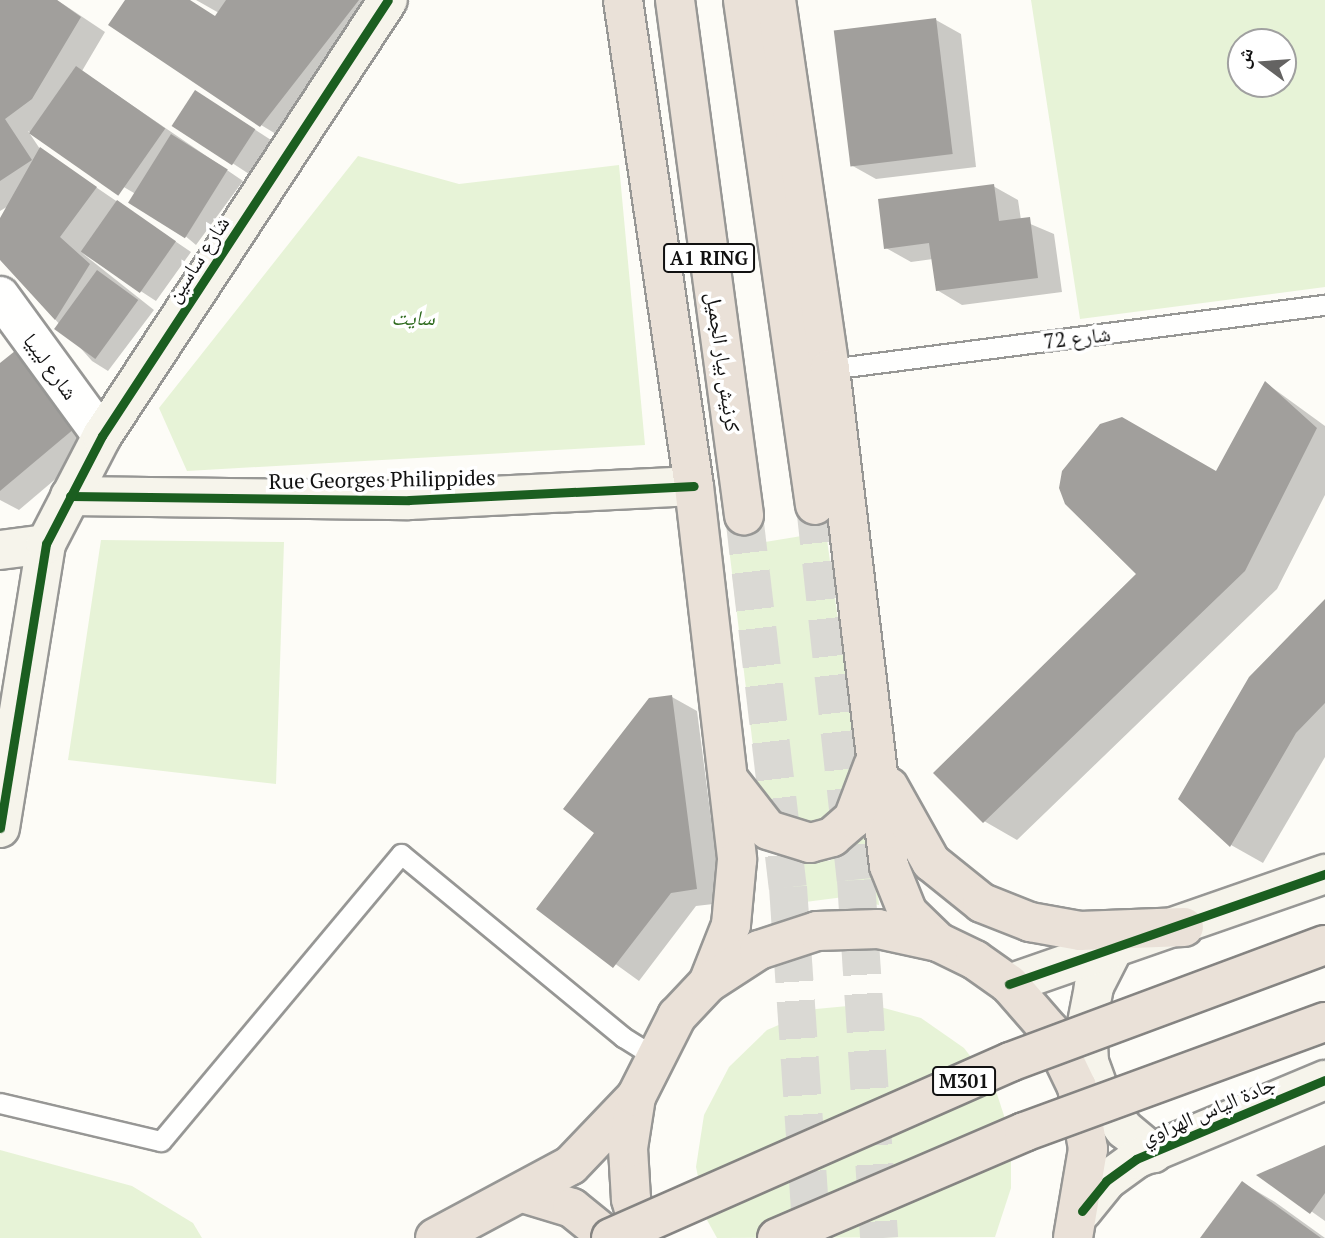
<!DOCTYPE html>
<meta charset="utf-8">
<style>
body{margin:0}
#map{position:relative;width:1325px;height:1238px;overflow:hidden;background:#fdfcf7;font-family:"PT Serif","Noto Naskh Arabic",serif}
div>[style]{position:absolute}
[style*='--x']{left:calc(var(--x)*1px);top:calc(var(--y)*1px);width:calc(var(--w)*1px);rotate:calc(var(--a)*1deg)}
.green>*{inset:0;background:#e7f3d7}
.shadow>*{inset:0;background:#0003}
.building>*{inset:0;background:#a19f9c;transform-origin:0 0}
.highway-tunnel>*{height:38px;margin-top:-19px;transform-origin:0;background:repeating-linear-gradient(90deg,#dad9d4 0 38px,transparent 0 57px)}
.roads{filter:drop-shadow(2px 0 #979795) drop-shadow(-2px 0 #979795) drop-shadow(0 2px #979795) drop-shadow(0 -2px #979795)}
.lane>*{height:19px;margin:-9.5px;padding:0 9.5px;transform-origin:9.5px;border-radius:9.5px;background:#fffffe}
.street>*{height:38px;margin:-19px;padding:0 19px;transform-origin:19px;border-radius:19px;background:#fffffe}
.secondary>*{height:38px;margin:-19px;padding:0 19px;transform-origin:19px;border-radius:19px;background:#f6f4eb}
.highway>*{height:38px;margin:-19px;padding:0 19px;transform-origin:19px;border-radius:19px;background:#eae1d8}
.bridges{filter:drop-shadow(2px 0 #858482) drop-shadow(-2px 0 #858482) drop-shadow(0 2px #858482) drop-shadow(0 -2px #858482)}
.highway-bridge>*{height:38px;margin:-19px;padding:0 19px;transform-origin:19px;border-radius:19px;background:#eae1d8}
.cycleway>*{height:9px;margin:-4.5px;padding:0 4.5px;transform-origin:4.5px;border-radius:4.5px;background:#1b5e20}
span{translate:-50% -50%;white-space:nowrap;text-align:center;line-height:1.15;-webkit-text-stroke:7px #fff;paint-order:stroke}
.shield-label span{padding:2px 5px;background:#fff;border:2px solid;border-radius:5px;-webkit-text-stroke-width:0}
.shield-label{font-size:19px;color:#111;font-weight:700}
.street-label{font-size:21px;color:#111}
.park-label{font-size:21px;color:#2f6b1f;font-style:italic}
.north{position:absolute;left:1227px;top:28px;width:70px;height:70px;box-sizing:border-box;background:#fff;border:2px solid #a0a0a0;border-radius:50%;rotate:286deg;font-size:19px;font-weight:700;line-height:28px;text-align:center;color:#111}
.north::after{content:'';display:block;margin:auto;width:24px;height:32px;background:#646362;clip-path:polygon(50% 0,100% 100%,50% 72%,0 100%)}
</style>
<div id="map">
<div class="green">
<i style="clip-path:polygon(evenodd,1031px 0,1325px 0,1325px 287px,1080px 319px,1031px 0,1241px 42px,1283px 42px,1283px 84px,1241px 84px,1241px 42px)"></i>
<i style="clip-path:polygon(358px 156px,459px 184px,619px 165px,645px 445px,187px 471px,159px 408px)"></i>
<i style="clip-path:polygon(826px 532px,860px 782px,831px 823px,802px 824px,784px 816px,758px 788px,729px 548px)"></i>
<i style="clip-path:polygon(101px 540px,284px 542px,276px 784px,68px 760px)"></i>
<i style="clip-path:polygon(871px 826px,879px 905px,844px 897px,782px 905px,780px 850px,829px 861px,849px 851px)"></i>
<i style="clip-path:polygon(869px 1004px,921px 1018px,964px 1048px,995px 1088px,1011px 1137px,1011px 1188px,995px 1237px,717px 1238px,707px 1220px,696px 1167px,704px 1115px,729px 1067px,767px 1030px,816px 1009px)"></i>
<i style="clip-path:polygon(0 1150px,132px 1186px,193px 1223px,202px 1238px,0 1238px)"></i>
</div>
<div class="shadow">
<i style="clip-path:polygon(0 0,57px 0,105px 32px,82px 71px,243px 181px,196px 245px,134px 193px,28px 131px,40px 149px,191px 252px,156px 301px,82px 253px,154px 310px,108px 371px,92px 361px,0 257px,0 222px,10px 205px,0 211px)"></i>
<i style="clip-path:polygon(127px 0,188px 0,216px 18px,219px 13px,196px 0,383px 0,286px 140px,261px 125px)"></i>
<i style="clip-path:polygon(936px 20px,961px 34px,976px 167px,876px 179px,851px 165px)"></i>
<i style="clip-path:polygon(212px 102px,271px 140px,249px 174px,174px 125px)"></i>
<i style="clip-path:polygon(993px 186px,1018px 200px,1021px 220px,1054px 234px,1062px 292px,962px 305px,937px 290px,933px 259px,911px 262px,886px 248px)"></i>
<i style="clip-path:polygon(15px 353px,40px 367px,98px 443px,19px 510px,0 500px,0 365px)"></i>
<i style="clip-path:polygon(1266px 383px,1325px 426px,1325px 495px,1277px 589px,1017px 840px,984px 821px,1139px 574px,1217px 473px)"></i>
<i style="clip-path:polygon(1325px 602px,1325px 757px,1263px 863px,1231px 845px,1181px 798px)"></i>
<i style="clip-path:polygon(672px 697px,697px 711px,722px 903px,696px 906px,639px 981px,538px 908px,596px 832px)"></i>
<i style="clip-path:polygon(1325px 1147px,1325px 1221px,1260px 1175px)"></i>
<i style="clip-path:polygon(1243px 1183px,1275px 1202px,1325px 1238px,1203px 1238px)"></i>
</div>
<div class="building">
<i style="clip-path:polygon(0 0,57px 0,81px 17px,32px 99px,5px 119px,32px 160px,0 181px)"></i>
<i style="clip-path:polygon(125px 0,190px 0,215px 16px,226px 0,359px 0,260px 127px,108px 25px)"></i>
<i style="left:936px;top:18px;width:137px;height:103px;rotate:83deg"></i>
<i style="left:76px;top:66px;width:109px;height:82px;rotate:35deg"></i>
<i style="left:195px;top:90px;width:72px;height:43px;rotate:33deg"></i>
<i style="left:171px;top:134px;width:67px;height:81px;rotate:32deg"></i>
<i style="clip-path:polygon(40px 147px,97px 187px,60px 237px,90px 264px,55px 320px,0 260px,0 218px)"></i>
<i style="clip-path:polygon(994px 184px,999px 221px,1030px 217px,1038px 278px,936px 291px,929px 243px,884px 249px,878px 199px)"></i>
<i style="left:117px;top:200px;width:72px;height:63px;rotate:35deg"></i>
<i style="left:97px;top:270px;width:51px;height:73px;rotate:36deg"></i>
<i style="clip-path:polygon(15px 351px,75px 428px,0 491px,0 363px)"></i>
<i style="clip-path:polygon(1265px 381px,1317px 428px,1245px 571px,983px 823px,933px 773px,1136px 574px,1065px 504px,1059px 488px,1062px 471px,1100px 424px,1122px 417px,1216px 471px)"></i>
<i style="clip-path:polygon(1325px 599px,1325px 703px,1296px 733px,1230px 847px,1178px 799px,1249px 677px)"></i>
<i style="clip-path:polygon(672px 695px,697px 889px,671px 893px,613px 968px,536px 909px,594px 833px,563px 809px,649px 698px)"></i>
<i style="clip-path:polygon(1325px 1145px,1325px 1193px,1310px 1214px,1256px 1175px)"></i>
<i style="clip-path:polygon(1242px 1181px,1321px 1238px,1200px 1238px)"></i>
</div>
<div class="highway-tunnel">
<i style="--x:815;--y:505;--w:377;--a:83.8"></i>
<i style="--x:856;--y:880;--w:359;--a:86.3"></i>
<i style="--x:744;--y:515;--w:375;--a:83.3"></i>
<i style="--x:788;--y:887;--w:352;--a:86.1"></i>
</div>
<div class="roads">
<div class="lane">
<i style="--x:830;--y:369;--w:499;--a:-7.4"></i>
<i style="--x:0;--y:1103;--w:165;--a:13.3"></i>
<i style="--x:161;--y:1141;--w:374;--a:-50.1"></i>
<i style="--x:401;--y:854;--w:288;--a:39.5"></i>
<i style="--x:623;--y:1037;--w:34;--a:32"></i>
</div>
<div class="street">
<i style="--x:0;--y:296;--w:173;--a:53.9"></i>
</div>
<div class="secondary">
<i style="--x:70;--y:496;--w:339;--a:0.7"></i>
<i style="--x:409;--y:500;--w:285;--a:-2.8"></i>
<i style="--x:0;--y:550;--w:46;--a:-7.4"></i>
<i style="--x:0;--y:828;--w:288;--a:-80.8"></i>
<i style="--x:46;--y:544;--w:122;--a:-62.6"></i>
<i style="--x:102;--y:436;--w:521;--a:-56.74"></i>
<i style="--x:1111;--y:953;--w:38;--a:117"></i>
<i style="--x:1094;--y:987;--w:38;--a:101"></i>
<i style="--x:1087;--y:1024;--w:38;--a:87"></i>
<i style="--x:1089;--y:1062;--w:38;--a:70"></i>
<i style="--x:1102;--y:1098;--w:38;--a:55"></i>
<i style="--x:1124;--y:1129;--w:38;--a:40"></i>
<i style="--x:1009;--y:984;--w:335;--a:-19.2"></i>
<i style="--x:1082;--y:1211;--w:38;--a:-51"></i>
<i style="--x:1106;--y:1181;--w:37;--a:-36"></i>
<i style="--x:1136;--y:1159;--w:205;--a:-22.7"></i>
</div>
<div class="highway">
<i style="--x:623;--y:0;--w:491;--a:81.7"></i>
<i style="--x:694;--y:486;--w:376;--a:83.4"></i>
<i style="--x:737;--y:860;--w:65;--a:95.3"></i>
<i style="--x:731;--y:925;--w:62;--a:111.6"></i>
<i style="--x:675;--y:0;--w:520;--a:82.37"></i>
<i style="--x:743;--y:0;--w:510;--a:81.89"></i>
<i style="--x:776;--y:0;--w:373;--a:81.7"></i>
<i style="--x:830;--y:369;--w:500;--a:83.23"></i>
<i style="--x:889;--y:866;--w:51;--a:68"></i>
<i style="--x:908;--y:913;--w:42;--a:44"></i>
<i style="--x:729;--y:780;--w:63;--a:52"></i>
<i style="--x:768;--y:830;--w:44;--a:17.2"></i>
<i style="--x:810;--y:843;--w:23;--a:-15"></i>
<i style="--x:832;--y:837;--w:28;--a:-41"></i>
<i style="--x:853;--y:819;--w:57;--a:-69.3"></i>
<i style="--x:889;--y:787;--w:86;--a:60.8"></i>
<i style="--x:931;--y:862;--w:65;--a:38.8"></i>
<i style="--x:982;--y:903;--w:52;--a:21.6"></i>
<i style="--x:1030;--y:922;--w:51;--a:10.2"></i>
<i style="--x:1080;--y:931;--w:104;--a:-2.2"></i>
<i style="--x:523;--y:1193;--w:51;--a:17"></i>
<i style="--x:572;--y:1208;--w:48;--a:39"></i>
<i style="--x:435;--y:1238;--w:154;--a:-28.2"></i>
<i style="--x:571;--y:1165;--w:91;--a:-46.3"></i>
<i style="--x:642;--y:1238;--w:41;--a:-105.8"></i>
<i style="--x:631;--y:1199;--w:51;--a:-93.4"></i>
<i style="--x:628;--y:1148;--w:52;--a:-81.1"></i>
<i style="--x:636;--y:1097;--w:91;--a:-63.2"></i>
<i style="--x:677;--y:1016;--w:45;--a:-46.8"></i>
<i style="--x:708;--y:983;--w:61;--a:-32.9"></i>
<i style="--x:759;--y:950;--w:61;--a:-18.1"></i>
<i style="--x:817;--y:931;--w:61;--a:-1.9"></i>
<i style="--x:878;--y:929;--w:61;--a:12.2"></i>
<i style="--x:938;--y:942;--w:41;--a:25.9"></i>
<i style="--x:975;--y:960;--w:42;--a:35.2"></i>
<i style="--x:1009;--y:984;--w:62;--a:48.9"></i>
<i style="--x:1050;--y:1031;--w:62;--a:64.3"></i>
<i style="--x:1077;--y:1087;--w:63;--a:79.9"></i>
<i style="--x:1088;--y:1149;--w:90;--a:99.6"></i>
</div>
</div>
<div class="bridges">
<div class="highway-bridge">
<i style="--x:611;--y:1238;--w:436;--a:-23.8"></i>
<i style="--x:1010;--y:1062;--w:336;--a:-20.4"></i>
<i style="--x:777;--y:1238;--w:269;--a:-23.2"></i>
<i style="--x:1024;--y:1132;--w:320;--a:-20.1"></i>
</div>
</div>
<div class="cycleway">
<i style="--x:70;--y:496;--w:339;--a:0.7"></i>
<i style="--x:409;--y:500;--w:285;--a:-2.8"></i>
<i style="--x:0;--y:828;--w:288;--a:-80.8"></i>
<i style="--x:46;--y:544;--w:122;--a:-62.6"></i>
<i style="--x:102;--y:436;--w:521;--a:-56.74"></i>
<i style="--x:1009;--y:984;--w:335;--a:-19.2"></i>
<i style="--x:1082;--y:1211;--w:38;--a:-51"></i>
<i style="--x:1106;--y:1181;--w:37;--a:-36"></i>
<i style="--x:1136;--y:1159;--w:205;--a:-22.7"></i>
</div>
<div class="shield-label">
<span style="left:709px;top:258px">A1 RING</span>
<span style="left:964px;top:1081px">M301</span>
</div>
<div class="street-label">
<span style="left:197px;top:259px;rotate:-57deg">شارع ساسين</span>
<span style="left:1077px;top:337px;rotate:-7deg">شارع 72</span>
<span style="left:724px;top:362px;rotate:82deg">كرنيش بيار الجميل</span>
<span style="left:51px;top:366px;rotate:54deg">شارع ليبيا</span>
<span style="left:382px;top:479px;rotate:-1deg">Rue Georges Philippides</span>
<span style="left:1208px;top:1110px;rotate:-23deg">جادة الياس الهراوي</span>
</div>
<div class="park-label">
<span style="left:413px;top:317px">سايت</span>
</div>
<div class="north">ش</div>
</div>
